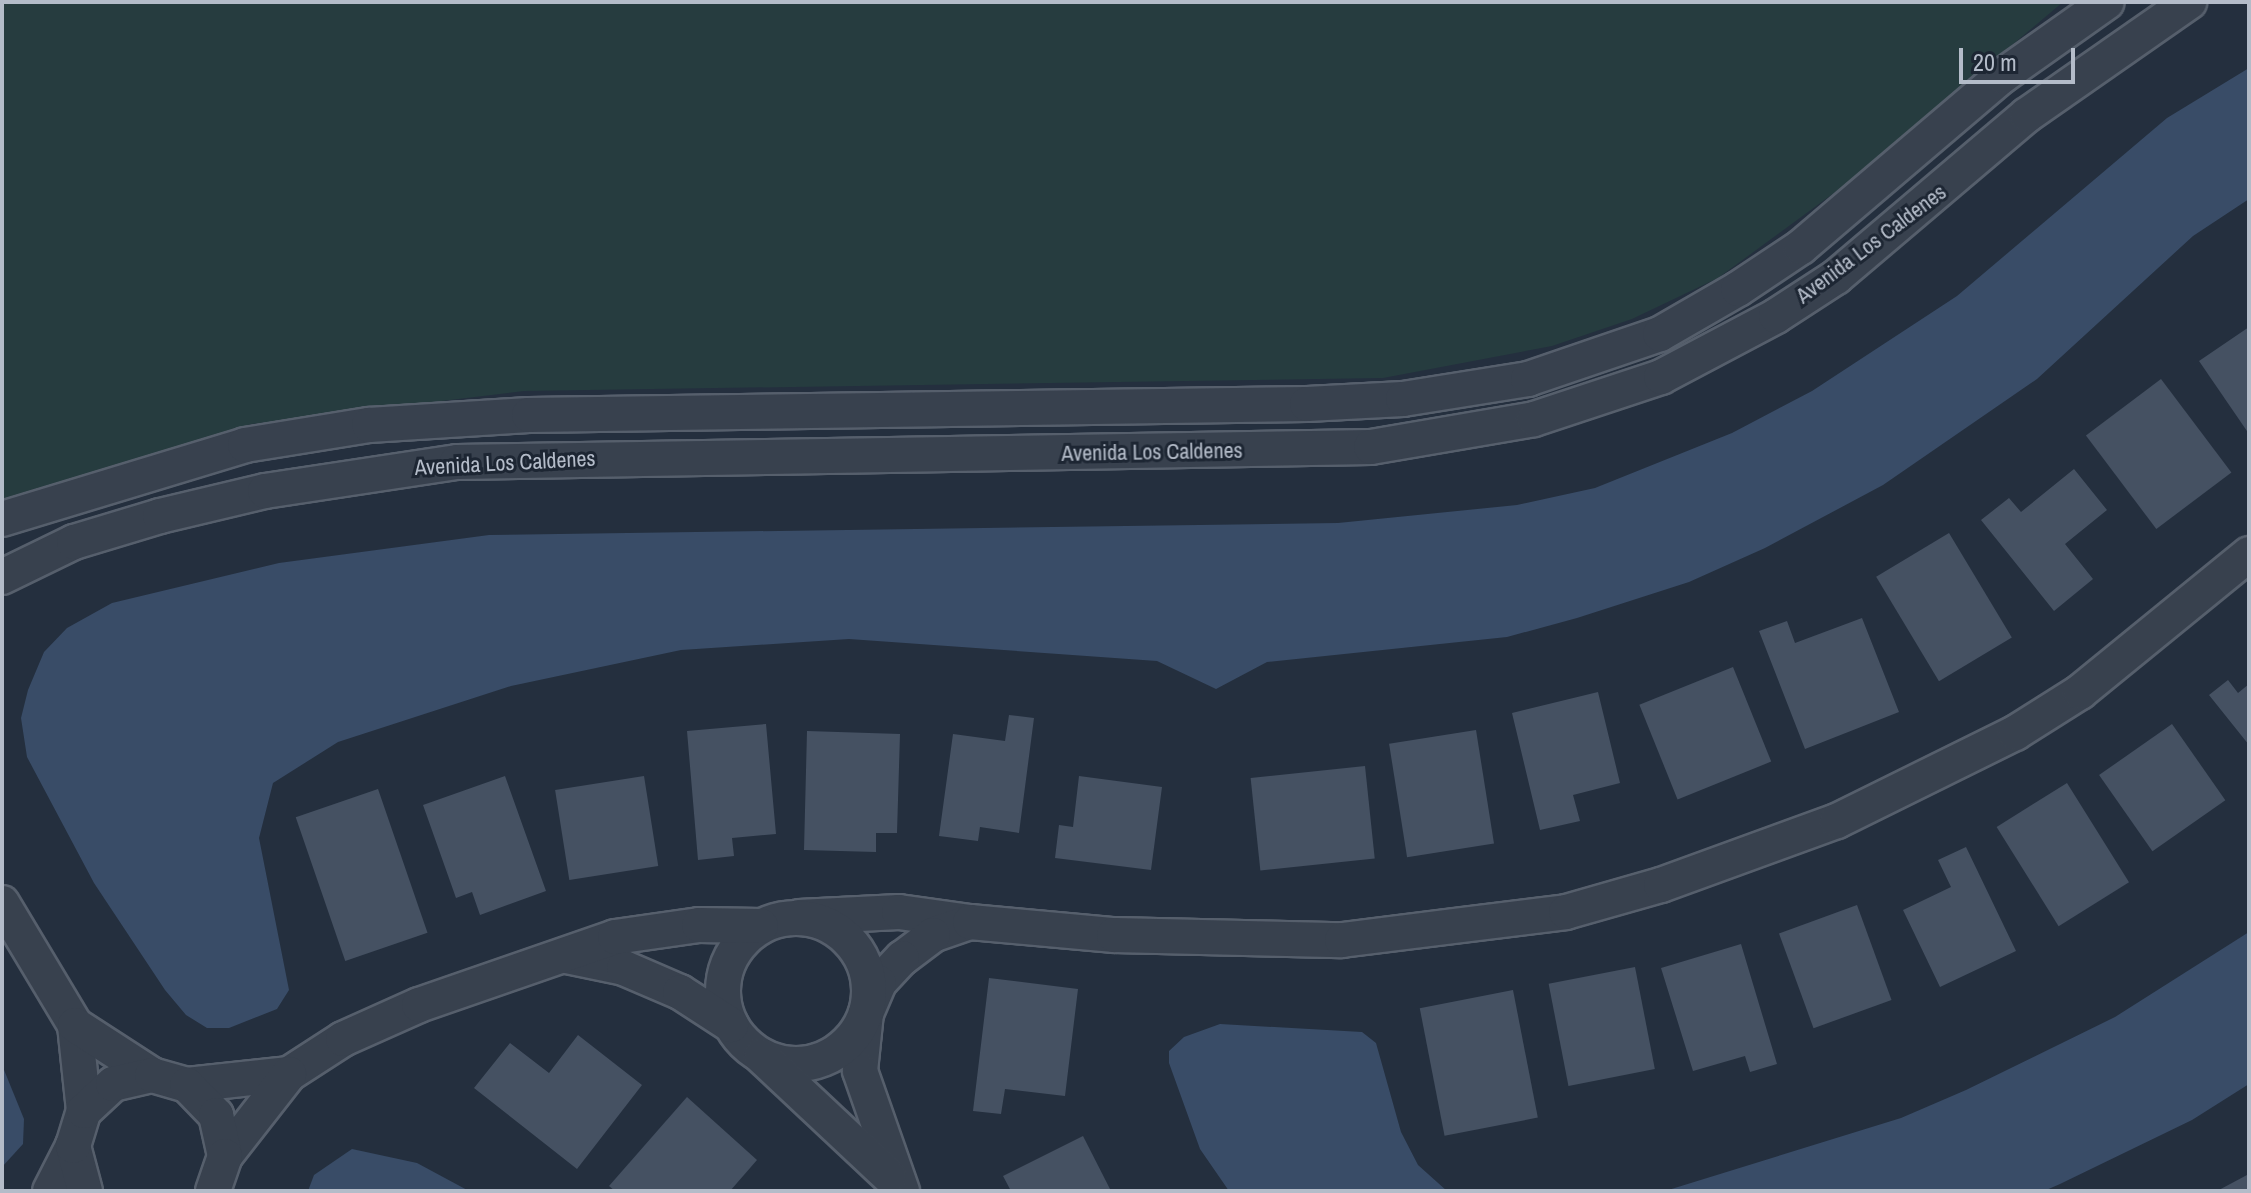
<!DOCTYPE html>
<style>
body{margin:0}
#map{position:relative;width:2251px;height:1193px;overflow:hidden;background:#242f3e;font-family:"Archivo Narrow",sans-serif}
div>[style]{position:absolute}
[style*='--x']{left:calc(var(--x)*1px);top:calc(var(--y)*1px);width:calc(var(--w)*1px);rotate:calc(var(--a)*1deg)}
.green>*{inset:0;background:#263c3f}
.water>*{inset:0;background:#394c67}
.building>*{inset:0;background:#455162;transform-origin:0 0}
.roads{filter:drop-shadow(2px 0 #565f6c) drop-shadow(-2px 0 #565f6c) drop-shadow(0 2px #565f6c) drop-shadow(0 -2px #565f6c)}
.minor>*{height:34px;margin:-17px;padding:0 17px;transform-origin:17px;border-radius:17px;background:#38414e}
.minor>.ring{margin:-17px;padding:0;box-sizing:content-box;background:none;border:34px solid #38414e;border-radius:50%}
span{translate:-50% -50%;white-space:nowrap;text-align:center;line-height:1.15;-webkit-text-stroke:6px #1d2633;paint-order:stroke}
.street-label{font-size:22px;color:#b4bcc9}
.frame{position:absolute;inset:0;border:4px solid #b4bcc9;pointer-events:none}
.scale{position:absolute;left:1959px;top:48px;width:116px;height:36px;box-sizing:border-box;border:4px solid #b4bcc9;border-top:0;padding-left:10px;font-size:24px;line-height:28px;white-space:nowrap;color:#b4bcc9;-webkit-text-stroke:6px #1d2633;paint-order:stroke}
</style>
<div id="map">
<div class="green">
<i style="clip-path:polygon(2px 2px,2063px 2px,1853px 179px,1718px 278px,1632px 319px,1552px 346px,1383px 378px,524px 391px,251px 424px,2px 499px)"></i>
</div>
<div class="water">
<i style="clip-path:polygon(2249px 68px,2249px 199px,2193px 236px,2037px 379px,1883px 485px,1765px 548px,1689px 582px,1577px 618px,1507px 637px,1267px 662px,1216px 689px,1157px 661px,849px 639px,681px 650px,511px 686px,338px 742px,273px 783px,259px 838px,289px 990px,277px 1009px,229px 1028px,207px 1028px,186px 1015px,165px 990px,94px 883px,27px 757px,21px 718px,28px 690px,44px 652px,67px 628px,112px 603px,279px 563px,489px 535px,1338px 523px,1517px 505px,1595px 488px,1732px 433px,1812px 391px,1957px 296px,2167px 118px)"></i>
<i style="clip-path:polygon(2249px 932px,2249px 1084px,2192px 1120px,2060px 1184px,2044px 1191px,1665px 1191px,1901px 1118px,1966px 1090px,2115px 1017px)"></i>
<i style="clip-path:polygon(1220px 1024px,1362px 1032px,1376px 1043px,1401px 1132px,1418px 1165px,1447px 1191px,1229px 1191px,1200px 1149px,1169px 1063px,1169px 1051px,1184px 1037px)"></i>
<i style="clip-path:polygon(2px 1065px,24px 1119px,23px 1144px,2px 1167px)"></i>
<i style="clip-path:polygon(352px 1149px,417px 1163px,469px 1191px,308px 1191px,314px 1175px)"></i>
</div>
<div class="building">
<i style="clip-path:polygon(2249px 327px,2249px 434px,2199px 361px)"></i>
<i style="left:2161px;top:379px;width:117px;height:94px;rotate:53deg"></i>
<i style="clip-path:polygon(2074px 469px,2107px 510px,2065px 544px,2093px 579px,2054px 611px,1981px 520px,2009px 498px,2021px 512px)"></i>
<i style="left:1949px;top:533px;width:122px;height:85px;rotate:59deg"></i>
<i style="clip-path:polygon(1862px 618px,1899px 712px,1805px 749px,1759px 631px,1787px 621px,1795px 643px)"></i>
<i style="left:1733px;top:667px;width:102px;height:101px;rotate:68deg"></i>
<i style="clip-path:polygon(2228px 680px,2238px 693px,2249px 684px,2249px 745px,2209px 695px)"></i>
<i style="clip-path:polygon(1598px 692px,1620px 783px,1573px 795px,1580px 821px,1540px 830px,1512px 713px)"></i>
<i style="clip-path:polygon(1009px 715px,1034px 718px,1019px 833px,980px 827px,978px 841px,939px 836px,953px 734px,1005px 741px)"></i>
<i style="clip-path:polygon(766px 724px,776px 834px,732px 838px,734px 856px,698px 860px,687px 731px)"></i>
<i style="left:2172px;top:724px;width:93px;height:89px;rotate:55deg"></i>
<i style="left:1476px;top:730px;width:115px;height:88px;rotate:81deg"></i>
<i style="clip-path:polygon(807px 731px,900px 734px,897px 833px,876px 833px,876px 852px,804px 850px)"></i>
<i style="left:1365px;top:766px;width:93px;height:115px;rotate:84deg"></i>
<i style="clip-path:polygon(505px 776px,546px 891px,480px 915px,472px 892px,456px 898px,423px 805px)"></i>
<i style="left:644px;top:776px;width:91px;height:90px;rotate:81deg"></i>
<i style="clip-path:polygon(1079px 776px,1162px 787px,1151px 870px,1055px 858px,1059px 825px,1073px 827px)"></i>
<i style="left:2067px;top:783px;width:117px;height:83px;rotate:58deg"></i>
<i style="left:378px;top:789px;width:152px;height:87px;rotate:71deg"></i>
<i style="clip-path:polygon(1966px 847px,2016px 951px,1940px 987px,1903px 910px,1951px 887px,1938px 860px)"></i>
<i style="left:1857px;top:905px;width:101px;height:83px;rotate:70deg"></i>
<i style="clip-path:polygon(1741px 944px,1777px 1064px,1750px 1072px,1745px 1056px,1693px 1071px,1661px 968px)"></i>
<i style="left:1635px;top:967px;width:104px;height:88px;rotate:79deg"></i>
<i style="clip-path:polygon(989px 978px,1078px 989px,1065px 1096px,1005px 1089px,1001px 1114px,973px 1111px)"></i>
<i style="left:1513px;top:990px;width:130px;height:95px;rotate:79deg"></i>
<i style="clip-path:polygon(578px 1035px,642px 1085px,577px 1169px,474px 1088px,510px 1043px,549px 1073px)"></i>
<i style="clip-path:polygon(687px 1097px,757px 1160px,730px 1191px,615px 1191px,609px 1186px)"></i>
<i style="clip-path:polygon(1083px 1136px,1111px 1191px,1011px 1191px,1003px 1176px)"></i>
<i style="clip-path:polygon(2247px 1175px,2249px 1191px,2217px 1191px)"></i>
</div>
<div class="roads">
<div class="minor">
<i style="--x:2;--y:519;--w:254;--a:-16.9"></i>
<i style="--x:245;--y:445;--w:126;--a:-9.2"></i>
<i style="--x:369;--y:425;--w:160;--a:-3.6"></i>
<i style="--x:529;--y:415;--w:778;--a:-0.81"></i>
<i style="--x:1307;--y:404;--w:96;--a:-3"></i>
<i style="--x:1403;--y:399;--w:127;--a:-9.1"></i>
<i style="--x:1528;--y:379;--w:139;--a:-18.8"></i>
<i style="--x:1660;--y:334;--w:90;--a:-30"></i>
<i style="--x:1738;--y:289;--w:76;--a:-33.7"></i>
<i style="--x:1801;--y:247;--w:264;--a:-40.4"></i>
<i style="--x:2002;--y:76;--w:128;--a:-35.2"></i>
<i style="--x:2;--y:577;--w:80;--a:-25.9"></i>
<i style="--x:74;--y:542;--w:90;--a:-16.8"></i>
<i style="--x:160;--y:516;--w:108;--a:-13.4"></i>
<i style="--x:265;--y:491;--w:194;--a:-8.6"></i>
<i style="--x:457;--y:462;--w:914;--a:-0.94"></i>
<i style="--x:1371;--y:447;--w:165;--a:-9.7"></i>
<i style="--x:1534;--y:419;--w:134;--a:-18.3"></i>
<i style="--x:1661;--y:377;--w:130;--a:-27.9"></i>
<i style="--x:1776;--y:316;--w:72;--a:-33"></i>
<i style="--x:1836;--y:277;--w:250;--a:-40.3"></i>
<i style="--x:2027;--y:115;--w:198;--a:-34.9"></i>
<i style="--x:2;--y:903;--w:142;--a:59.1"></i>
<i style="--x:799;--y:917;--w:100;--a:-2.9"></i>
<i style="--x:899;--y:912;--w:72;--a:8"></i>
<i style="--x:970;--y:922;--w:39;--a:161"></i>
<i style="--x:933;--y:935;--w:39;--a:143"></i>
<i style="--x:902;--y:958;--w:34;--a:133"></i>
<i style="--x:879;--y:983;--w:33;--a:113"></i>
<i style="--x:866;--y:1013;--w:58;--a:95.9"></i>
<i style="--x:860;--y:1071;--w:127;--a:70.7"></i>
<i class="ring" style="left:723px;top:918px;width:112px;height:112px"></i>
<i style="--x:970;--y:922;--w:145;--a:5.2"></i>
<i style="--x:1114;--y:935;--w:228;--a:1.3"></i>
<i style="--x:1342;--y:940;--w:226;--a:-7.1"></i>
<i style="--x:1566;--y:912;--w:99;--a:-15.9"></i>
<i style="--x:1661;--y:885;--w:187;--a:-20"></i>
<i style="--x:1837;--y:821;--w:199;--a:-26.3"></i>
<i style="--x:2015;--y:733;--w:77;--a:-32.2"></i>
<i style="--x:2080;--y:692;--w:218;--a:-39.2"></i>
<i style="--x:567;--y:956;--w:58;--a:11.9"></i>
<i style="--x:624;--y:968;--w:61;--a:23.2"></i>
<i style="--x:680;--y:992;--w:61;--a:32.9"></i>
<i style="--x:761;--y:1056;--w:175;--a:43.2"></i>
<i style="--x:289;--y:1074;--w:64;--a:-32.9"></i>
<i style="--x:343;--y:1039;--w:83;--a:-24.1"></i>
<i style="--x:419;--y:1005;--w:207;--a:-19.1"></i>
<i style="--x:615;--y:937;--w:85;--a:-8.1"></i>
<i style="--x:699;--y:925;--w:62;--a:0.9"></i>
<i style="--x:187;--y:1085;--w:103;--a:-6.2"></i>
<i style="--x:289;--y:1074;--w:104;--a:128"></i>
<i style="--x:84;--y:1111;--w:86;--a:-96"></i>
<i style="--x:75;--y:1025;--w:92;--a:33"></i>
<i style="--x:50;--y:1191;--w:51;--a:-62.9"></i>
<i style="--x:85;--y:1191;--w:47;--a:-104.9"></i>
<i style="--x:73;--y:1146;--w:37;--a:-73"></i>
<i style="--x:84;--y:1111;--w:40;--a:-43"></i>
<i style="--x:113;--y:1084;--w:40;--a:-13"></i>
<i style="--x:152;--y:1075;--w:36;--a:16"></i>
<i style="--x:187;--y:1085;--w:42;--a:46"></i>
<i style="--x:216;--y:1115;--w:42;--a:77.6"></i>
<i style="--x:225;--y:1156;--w:37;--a:109"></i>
</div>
</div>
<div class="street-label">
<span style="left:1871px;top:244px;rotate:-37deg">Avenida Los Caldenes</span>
<span style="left:1152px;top:452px;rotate:-1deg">Avenida Los Caldenes</span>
<span style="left:505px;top:463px;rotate:-3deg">Avenida Los Caldenes</span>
</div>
<div class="frame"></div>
<div class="scale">20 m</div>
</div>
